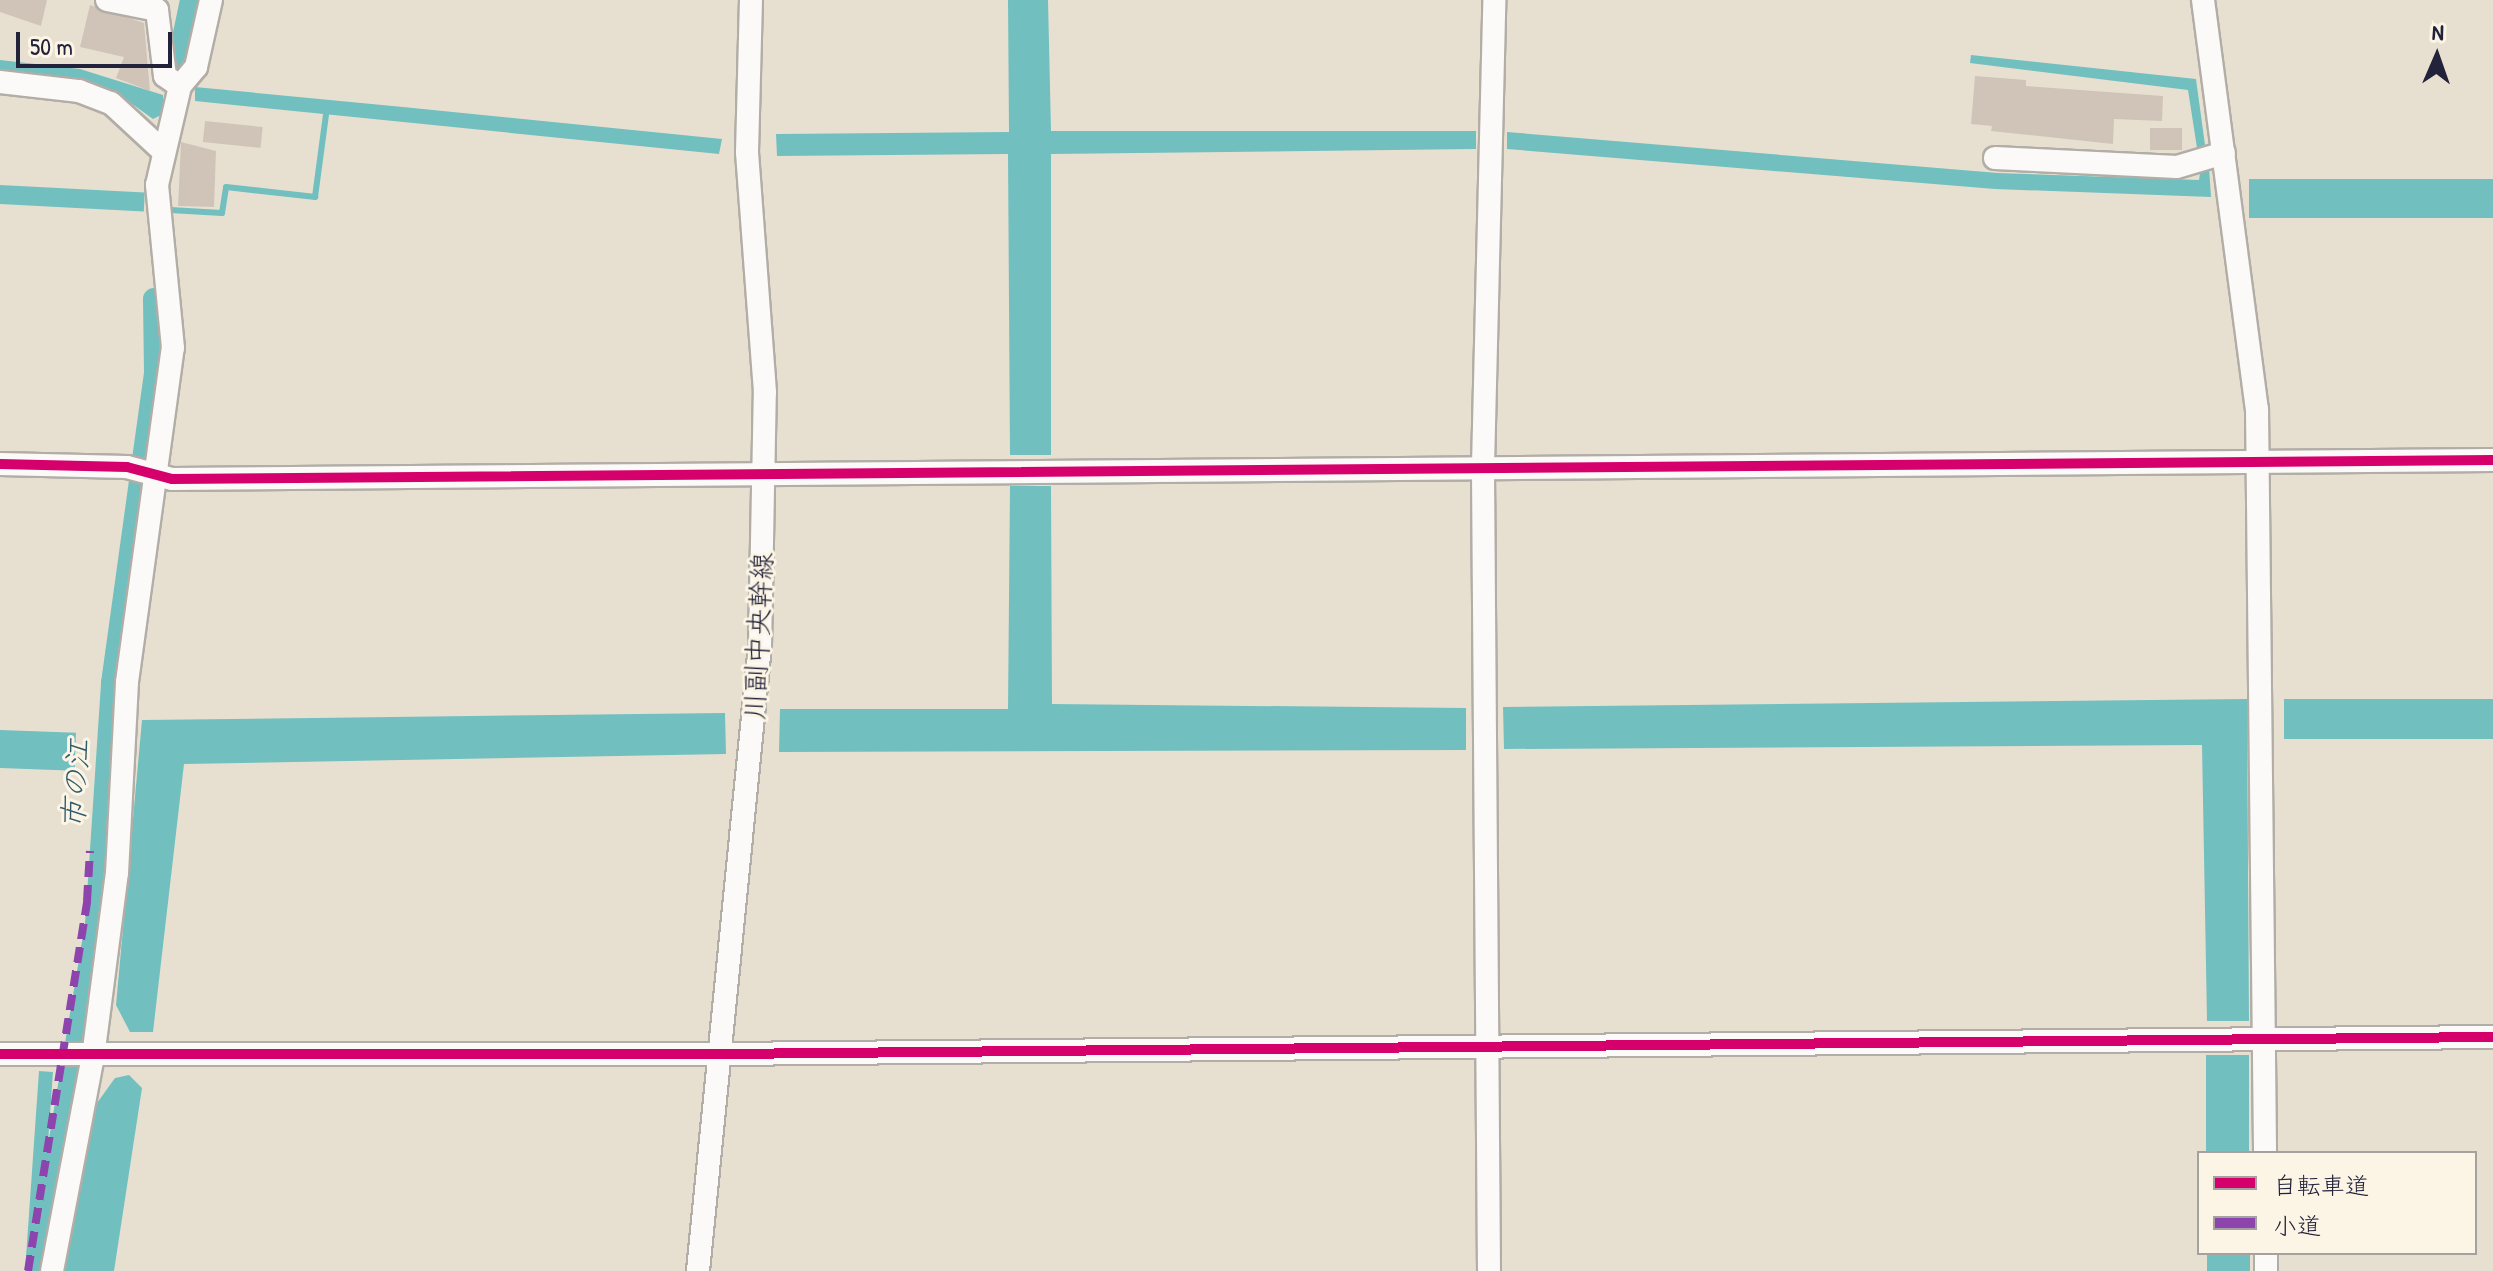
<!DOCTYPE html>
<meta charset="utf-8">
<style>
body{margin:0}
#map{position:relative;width:2493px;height:1271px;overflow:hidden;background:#e7e0d0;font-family:"Patrick Hand","Klee One",sans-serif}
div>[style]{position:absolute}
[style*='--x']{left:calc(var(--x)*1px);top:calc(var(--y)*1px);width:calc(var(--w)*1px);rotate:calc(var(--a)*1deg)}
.water>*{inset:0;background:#72bfc0;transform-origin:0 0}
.stream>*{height:6px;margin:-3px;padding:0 3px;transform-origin:3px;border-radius:3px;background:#72bfc0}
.canal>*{height:22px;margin:-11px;padding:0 11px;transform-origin:11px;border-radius:11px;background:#72bfc0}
.building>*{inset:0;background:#d0c4b9;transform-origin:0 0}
.roads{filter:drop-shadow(2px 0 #b2ada6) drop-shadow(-2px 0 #b2ada6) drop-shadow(0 2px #b2ada6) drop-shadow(0 -2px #b2ada6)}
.minor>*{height:22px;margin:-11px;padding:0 11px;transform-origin:11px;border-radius:11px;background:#fbfaf8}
.quiet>*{height:8px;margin-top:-4px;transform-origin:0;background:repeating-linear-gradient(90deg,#8e44ad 0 16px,transparent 0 24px)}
.cycleway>*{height:10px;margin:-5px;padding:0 5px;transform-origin:5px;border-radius:5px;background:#d6006c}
span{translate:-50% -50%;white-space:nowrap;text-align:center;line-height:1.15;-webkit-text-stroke:6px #fcf5e5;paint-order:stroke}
.street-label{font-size:28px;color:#22223b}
.water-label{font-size:30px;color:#2e5b6d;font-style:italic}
.legend{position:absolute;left:2197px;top:1151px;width:280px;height:104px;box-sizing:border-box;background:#fcf5e5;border:2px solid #a5a1a1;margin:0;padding:10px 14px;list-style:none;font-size:24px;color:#22223b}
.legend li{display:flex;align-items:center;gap:16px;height:40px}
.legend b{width:40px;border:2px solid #a5a1a1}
.north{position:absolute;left:2397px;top:16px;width:80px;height:80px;-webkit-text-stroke:6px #fcf5e5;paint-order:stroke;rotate:2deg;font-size:22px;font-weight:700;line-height:32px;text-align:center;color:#22223b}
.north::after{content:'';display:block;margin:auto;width:28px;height:36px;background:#22223b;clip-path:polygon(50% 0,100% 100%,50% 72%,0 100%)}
.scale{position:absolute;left:16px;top:32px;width:156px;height:36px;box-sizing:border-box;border:4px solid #22223b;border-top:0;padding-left:10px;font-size:24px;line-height:28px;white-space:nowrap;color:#22223b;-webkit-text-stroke:6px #fcf5e5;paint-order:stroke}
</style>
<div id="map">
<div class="water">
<i style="clip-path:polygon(1008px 0,1048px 0,1051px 131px,1476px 131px,1476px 149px,1051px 154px,1051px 455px,1010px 455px,1008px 154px,777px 156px,776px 134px,1009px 132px)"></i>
<i style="clip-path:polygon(1971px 55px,2196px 79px,2205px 145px,2197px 148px,2188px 90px,1970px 63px)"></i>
<i style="clip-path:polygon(0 60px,80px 69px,163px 95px,163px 114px,153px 119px,117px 93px,67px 80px,0 72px)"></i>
<i style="clip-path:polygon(195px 87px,403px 107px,722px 139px,719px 154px,195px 101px)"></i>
<i style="clip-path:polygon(1507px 132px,1998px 173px,2199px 180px,2201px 167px,2209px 167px,2211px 197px,1995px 189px,1507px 149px)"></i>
<i style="left:2493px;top:179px;width:39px;height:244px;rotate:90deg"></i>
<i style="left:0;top:185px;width:145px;height:19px;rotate:3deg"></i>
<i style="clip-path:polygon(1010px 486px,1051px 486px,1052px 704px,1466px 708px,1466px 750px,779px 752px,780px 709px,1008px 709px)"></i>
<i style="clip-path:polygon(2247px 699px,2249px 1021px,2207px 1021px,2202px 745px,1504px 749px,1503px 707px)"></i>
<i style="left:2493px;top:699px;width:40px;height:209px;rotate:90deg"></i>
<i style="clip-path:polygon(725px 713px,726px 754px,184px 764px,153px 1032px,130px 1032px,116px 1005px,142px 720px)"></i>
<i style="left:0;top:730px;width:76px;height:38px;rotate:2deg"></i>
<i style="left:2249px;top:1055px;width:98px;height:43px;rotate:90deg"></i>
<i style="left:39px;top:1071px;width:14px;height:203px;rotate:4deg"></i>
<i style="clip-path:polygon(129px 1075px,142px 1088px,114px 1271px,63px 1271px,97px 1103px,115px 1078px)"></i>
<i style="left:2207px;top:1253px;width:43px;height:18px"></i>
</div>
<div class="stream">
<i style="--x:170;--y:210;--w:52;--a:3.3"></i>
<i style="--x:222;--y:213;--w:26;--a:-81"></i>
<i style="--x:226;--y:187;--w:90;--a:6.4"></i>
<i style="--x:315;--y:197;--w:83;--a:-82.4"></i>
</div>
<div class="canal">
<i style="--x:177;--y:67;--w:68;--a:-78.2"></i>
<i style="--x:38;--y:1271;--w:351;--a:-80.5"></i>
<i style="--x:96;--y:925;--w:243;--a:-86.2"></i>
<i style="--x:112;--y:683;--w:314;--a:-82.1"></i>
<i style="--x:155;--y:372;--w:73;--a:-90.8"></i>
</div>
<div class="building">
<i style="clip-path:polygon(0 0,47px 0,41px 26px,0 12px)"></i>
<i style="clip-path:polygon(90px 5px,144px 23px,150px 91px,116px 78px,124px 57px,80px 47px)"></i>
<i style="clip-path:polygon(1975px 76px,2026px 80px,2026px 86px,2163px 96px,2162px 121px,2114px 119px,2113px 144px,1991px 131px,1992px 126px,1971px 124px)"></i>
<i style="left:205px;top:121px;width:58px;height:21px;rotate:6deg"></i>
<i style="left:2150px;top:128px;width:32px;height:22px"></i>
<i style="clip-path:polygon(181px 142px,216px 151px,214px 207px,178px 206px)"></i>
</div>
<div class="roads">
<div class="minor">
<i style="--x:107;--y:0;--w:51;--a:11.3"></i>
<i style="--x:157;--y:10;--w:66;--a:83.1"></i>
<i style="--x:165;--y:76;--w:18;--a:34"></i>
<i style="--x:2203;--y:0;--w:413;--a:82.5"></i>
<i style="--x:2257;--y:409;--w:744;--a:89.38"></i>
<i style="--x:0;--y:82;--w:80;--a:6.5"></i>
<i style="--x:79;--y:91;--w:34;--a:21"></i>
<i style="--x:111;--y:103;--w:69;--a:42.7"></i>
<i style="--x:1995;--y:158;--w:182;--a:2.8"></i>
<i style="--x:2177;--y:167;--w:49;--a:-16.6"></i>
<i style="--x:0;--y:464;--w:127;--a:1.4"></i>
<i style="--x:127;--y:467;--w:47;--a:14.9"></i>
<i style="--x:172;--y:479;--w:2321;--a:-0.47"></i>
<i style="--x:0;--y:1054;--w:722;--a:0"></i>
<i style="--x:722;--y:1054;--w:1771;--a:-0.55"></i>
<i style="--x:2266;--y:1253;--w:18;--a:90"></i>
<i style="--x:52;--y:1271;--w:218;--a:-79.2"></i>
<i style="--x:93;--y:1057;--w:186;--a:-82.6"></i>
<i style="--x:117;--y:873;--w:191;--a:-87"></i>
<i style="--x:127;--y:682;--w:337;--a:-82.2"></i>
<i style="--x:173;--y:348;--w:164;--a:-95.6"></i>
<i style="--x:157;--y:185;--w:102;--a:-76.9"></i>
<i style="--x:180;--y:86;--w:25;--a:-50"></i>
<i style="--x:196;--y:67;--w:69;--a:-77.4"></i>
<i style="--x:698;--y:1271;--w:629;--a:-84.34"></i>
<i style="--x:760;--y:645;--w:253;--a:-88.9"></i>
<i style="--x:765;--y:392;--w:241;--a:-94.3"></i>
<i style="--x:747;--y:152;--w:152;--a:-88.5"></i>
<i style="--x:1489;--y:1271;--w:805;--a:-90.43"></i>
<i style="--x:1483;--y:466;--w:466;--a:-88.6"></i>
</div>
</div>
<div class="quiet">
<i style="--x:28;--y:1271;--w:375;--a:-80.9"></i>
<i style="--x:87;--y:901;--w:50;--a:-86.6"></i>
</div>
<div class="cycleway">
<i style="--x:0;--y:464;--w:127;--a:1.4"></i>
<i style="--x:127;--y:467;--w:47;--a:14.9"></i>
<i style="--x:172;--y:479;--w:2321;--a:-0.47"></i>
<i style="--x:0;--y:1054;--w:722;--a:0"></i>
<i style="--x:722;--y:1054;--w:1771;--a:-0.55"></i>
</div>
<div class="street-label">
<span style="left:758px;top:636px;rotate:-87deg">川副中央幹線</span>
</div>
<div class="water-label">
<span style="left:75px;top:784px;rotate:-86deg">市の江</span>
</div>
<ul class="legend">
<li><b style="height:10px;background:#d6006c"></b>自転車道</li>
<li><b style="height:10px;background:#8e44ad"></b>小道</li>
</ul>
<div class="north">N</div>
<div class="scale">50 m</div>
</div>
